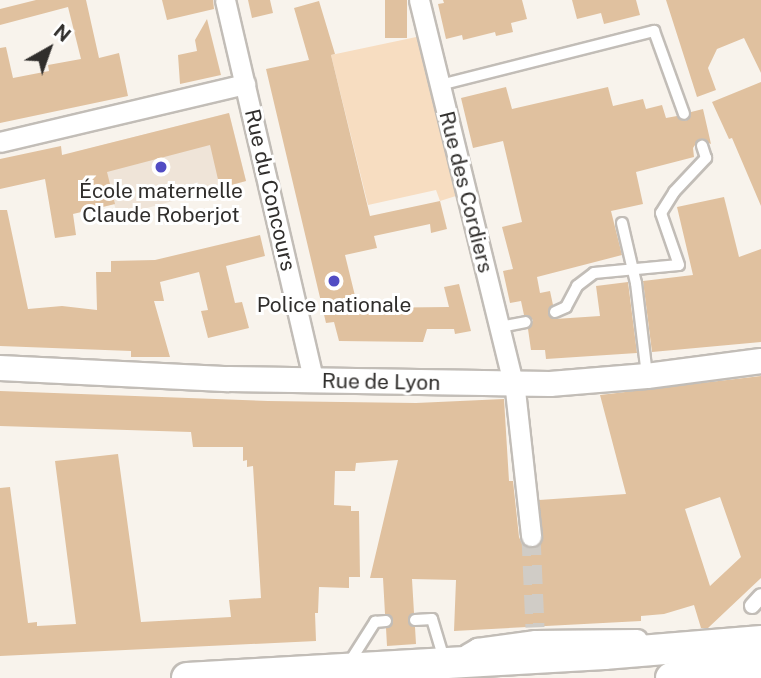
<!DOCTYPE html>
<meta charset="utf-8">
<style>
body{margin:0}
#map{position:relative;width:761px;height:678px;overflow:hidden;background:#f8f3ec;font-family:"Public Sans",sans-serif}
div>[style]{position:absolute}
[style*='--x']{left:calc(var(--x)*1px);top:calc(var(--y)*1px);width:calc(var(--w)*1px);rotate:calc(var(--a)*1deg)}
.built>*{inset:0;background:#efe4d8}
.green>*{inset:0;background:#f7ddc1}
.building>*{inset:0;background:#e0c19f;transform-origin:0 0}
.minor-tunnel>*{height:19px;margin-top:-9.5px;transform-origin:0;background:repeating-linear-gradient(90deg,#d0ccc6 0 19px,transparent 0 29px)}
.roads{filter:drop-shadow(2px 0 #c2bdb7) drop-shadow(-2px 0 #c2bdb7) drop-shadow(0 2px #c2bdb7) drop-shadow(0 -2px #c2bdb7)}
.service>*{height:10px;margin:-5px;padding:0 5px;transform-origin:5px;border-radius:5px;background:#fff}
.pedestrian>*{height:14px;margin:-7px;padding:0 7px;transform-origin:7px;border-radius:7px;background:#fff}
.minor>*{height:19px;margin:-9.5px;padding:0 9.5px;transform-origin:9.5px;border-radius:9.5px;background:#fff}
.tertiary>*{height:24px;margin:-12px;padding:0 12px;transform-origin:12px;border-radius:12px;background:#fff}
.primary>*{height:30px;margin:-15px;padding:0 15px;transform-origin:15px;border-radius:15px;background:#fff}
.dots>*{width:19px;height:19px;translate:-50% -50%;box-sizing:border-box;border:4px solid #fff;border-radius:50%}
span{translate:-50% -50%;white-space:nowrap;text-align:center;line-height:1.15;-webkit-text-stroke:6px #fff;paint-order:stroke}
.street-label{font-size:21px;color:#302e2c}
.poi-label{font-size:21px;color:#302e2c}
.north{position:absolute;left:14px;top:14px;width:70px;height:70px;-webkit-text-stroke:5px #fff;paint-order:stroke;rotate:40deg;font-size:19px;font-weight:700;line-height:28px;text-align:center;color:#302e2c}
.north::after{content:'';display:block;margin:auto;width:24px;height:32px;background:#302e2c;clip-path:polygon(50% 0,100% 100%,50% 72%,0 100%)}
</style>
<div id="map">
<div class="built">
<i style="clip-path:polygon(229px 113px,246px 181px,118px 216px,114px 204px,89px 211px,75px 152px)"></i>
</div>
<div class="green">
<i style="clip-path:polygon(421px 36px,459px 195px,440px 201px,436px 190px,368px 205px,331px 55px)"></i>
</div>
<div class="building">
<i style="clip-path:polygon(36px 0,86px 0,99px 58px,119px 53px,128px 96px,0 123px,0 48px,6px 47px,13px 78px,49px 71px,48px 65px,81px 59px,68px 7px,0 25px,0 9px)"></i>
<i style="clip-path:polygon(162px 0,213px 0,214px 9px,167px 20px)"></i>
<i style="clip-path:polygon(248px 0,270px 0,273px 13px,252px 18px)"></i>
<i style="left:385px;top:0;width:22px;height:38px"></i>
<i style="clip-path:polygon(443px 0,522px 0,527px 19px,511px 23px,513px 32px,496px 36px,495px 32px,463px 40px,462px 35px,446px 39px,438px 4px,444px 3px)"></i>
<i style="clip-path:polygon(572px 0,636px 0,640px 15px,604px 24px,601px 13px,577px 19px)"></i>
<i style="clip-path:polygon(666px 0,761px 0,761px 73px,744px 38px,717px 49px,708px 68px,716px 90px,697px 97px)"></i>
<i style="clip-path:polygon(319px 1px,335px 54px,331px 55px,370px 216px,440px 201px,447px 229px,431px 233px,430px 224px,374px 236px,377px 248px,345px 255px,358px 308px,449px 307px,444px 287px,459px 284px,471px 331px,455px 334px,454px 329px,427px 329px,423px 342px,339px 341px,334px 322px,326px 323px,266px 69px,309px 60px,294px 8px)"></i>
<i style="clip-path:polygon(207px 19px,221px 75px,180px 84px,178px 55px,197px 51px,195px 40px)"></i>
<i style="clip-path:polygon(761px 82px,761px 206px,732px 138px,729px 139px,712px 102px)"></i>
<i style="clip-path:polygon(506px 87px,512px 109px,608px 87px,613px 106px,643px 99px,646px 109px,662px 105px,666px 118px,677px 116px,686px 121px,691px 112px,703px 109px,711px 144px,699px 139px,693px 148px,694px 157px,636px 172px,643px 204px,611px 211px,622px 255px,537px 277px,540px 293px,550px 291px,553px 305px,548px 314px,555px 319px,600px 316px,596px 286px,628px 282px,637px 353px,546px 359px,545px 350px,531px 350px,528px 329px,533px 320px,524px 315px,521px 301px,510px 303px,503px 271px,513px 269px,502px 227px,522px 222px,503px 141px,473px 148px,461px 98px)"></i>
<i style="clip-path:polygon(229px 113px,246px 181px,220px 188px,210px 145px,107px 172px,115px 204px,73px 214px,76px 235px,55px 238px,45px 179px,0 189px,0 159px,61px 146px,62px 155px)"></i>
<i style="clip-path:polygon(724px 197px,739px 257px,761px 249px,761px 342px,652px 352px,643px 281px,693px 275px,677px 207px)"></i>
<i style="clip-path:polygon(0 210px,7px 210px,28px 309px,62px 306px,97px 310px,96px 272px,111px 272px,111px 261px,155px 260px,260px 235px,265px 256px,226px 266px,235px 303px,242px 302px,249px 328px,208px 338px,201px 311px,208px 310px,199px 272px,160px 282px,164px 301px,154px 301px,170px 357px,131px 357px,131px 351px,0 346px)"></i>
<i style="clip-path:polygon(evenodd,761px 376px,761px 578px,708px 628px,701px 628px,694px 605px,664px 614px,641px 616px,641px 621px,454px 631px,456px 580px,412px 579px,414px 613px,408px 621px,415px 627px,416px 644px,387px 646px,386px 628px,393px 621px,385px 614px,383px 578px,370px 578px,398px 460px,356px 463px,355px 471px,335px 471px,334px 505px,351px 506px,351px 511px,359px 511px,360px 577px,349px 577px,349px 588px,319px 587px,318px 613px,315px 613px,316px 641px,0 656px,0 488px,10px 487px,28px 623px,37px 622px,37px 626px,76px 624px,55px 461px,118px 454px,141px 622px,231px 617px,229px 600px,261px 598px,253px 466px,247px 467px,247px 460px,243px 461px,243px 447px,193px 447px,191px 432px,0 426px,0 391px,268px 401px,416px 403px,504px 399px,509px 481px,513px 481px,519px 537px,522px 544px,532px 548px,542px 540px,539px 500px,626px 494px,600px 395px,761px 376px,720px 497px,741px 557px,710px 586px,685px 509px,720px 497px)"></i>
</div>
<div class="minor-tunnel">
<i style="--x:531;--y:536;--w:91;--a:87.5"></i>
</div>
<div class="roads">
<div class="service">
<i style="--x:440;--y:85;--w:221;--a:-14.2"></i>
<i style="--x:654;--y:31;--w:88;--a:70.1"></i>
<i style="--x:622;--y:223;--w:62;--a:76.9"></i>
<i style="--x:636;--y:283;--w:93;--a:83.2"></i>
<i style="--x:555;--y:312;--w:12;--a:-24"></i>
<i style="--x:566;--y:307;--w:24;--a:-62"></i>
<i style="--x:577;--y:286;--w:21;--a:-37"></i>
<i style="--x:594;--y:273;--w:85;--a:-5.4"></i>
<i style="--x:679;--y:265;--w:55;--a:-109.1"></i>
<i style="--x:661;--y:213;--w:25;--a:-58"></i>
<i style="--x:674;--y:192;--w:47;--a:-46.7"></i>
<i style="--x:706;--y:158;--w:13;--a:-108"></i>
<i style="--x:500;--y:327;--w:26;--a:-11"></i>
<i style="--x:415;--y:620;--w:17;--a:-3"></i>
<i style="--x:432;--y:619;--w:42;--a:73.3"></i>
<i style="--x:349;--y:663;--w:49;--a:-57.6"></i>
<i style="--x:375;--y:622;--w:11;--a:-5"></i>
</div>
<div class="pedestrian">
<i style="--x:752;--y:606;--w:13;--a:-48"></i>
</div>
<div class="minor">
<i style="--x:225;--y:0;--w:391;--a:76.9"></i>
<i style="--x:419;--y:0;--w:402;--a:76.2"></i>
<i style="--x:515;--y:390;--w:147;--a:83.7"></i>
<i style="--x:0;--y:142;--w:252;--a:-13.3"></i>
<i style="--x:467;--y:654;--w:12;--a:-31"></i>
<i style="--x:477;--y:648;--w:59;--a:-7.9"></i>
<i style="--x:535;--y:640;--w:102;--a:-0.6"></i>
</div>
<div class="tertiary">
<i style="--x:0;--y:368;--w:229;--a:2.8"></i>
<i style="--x:229;--y:379;--w:321;--a:0.9"></i>
<i style="--x:550;--y:384;--w:97;--a:-4.7"></i>
<i style="--x:647;--y:376;--w:115;--a:-7.5"></i>
</div>
<div class="primary">
<i style="--x:187;--y:678;--w:418;--a:-3.3"></i>
<i style="--x:604;--y:654;--w:158;--a:-4.7"></i>
<i style="--x:671;--y:678;--w:90;--a:-5.7"></i>
</div>
</div>
<div class="dots">
<i style="left:161px;top:167px;background:#524cc3"></i>
<i style="left:334px;top:281px;background:#524cc3"></i>
</div>
<div class="street-label">
<span style="left:270px;top:190px;rotate:77deg">Rue du Concours</span>
<span style="left:466px;top:192px;rotate:76deg">Rue des Cordiers</span>
<span style="left:381px;top:382px;rotate:1deg">Rue de Lyon</span>
</div>
<div class="poi-label">
<span style="left:161px;top:203px">École maternelle<br>Claude Roberjot</span>
<span style="left:334px;top:305px">Police nationale</span>
</div>
<div class="north">N</div>
</div>
